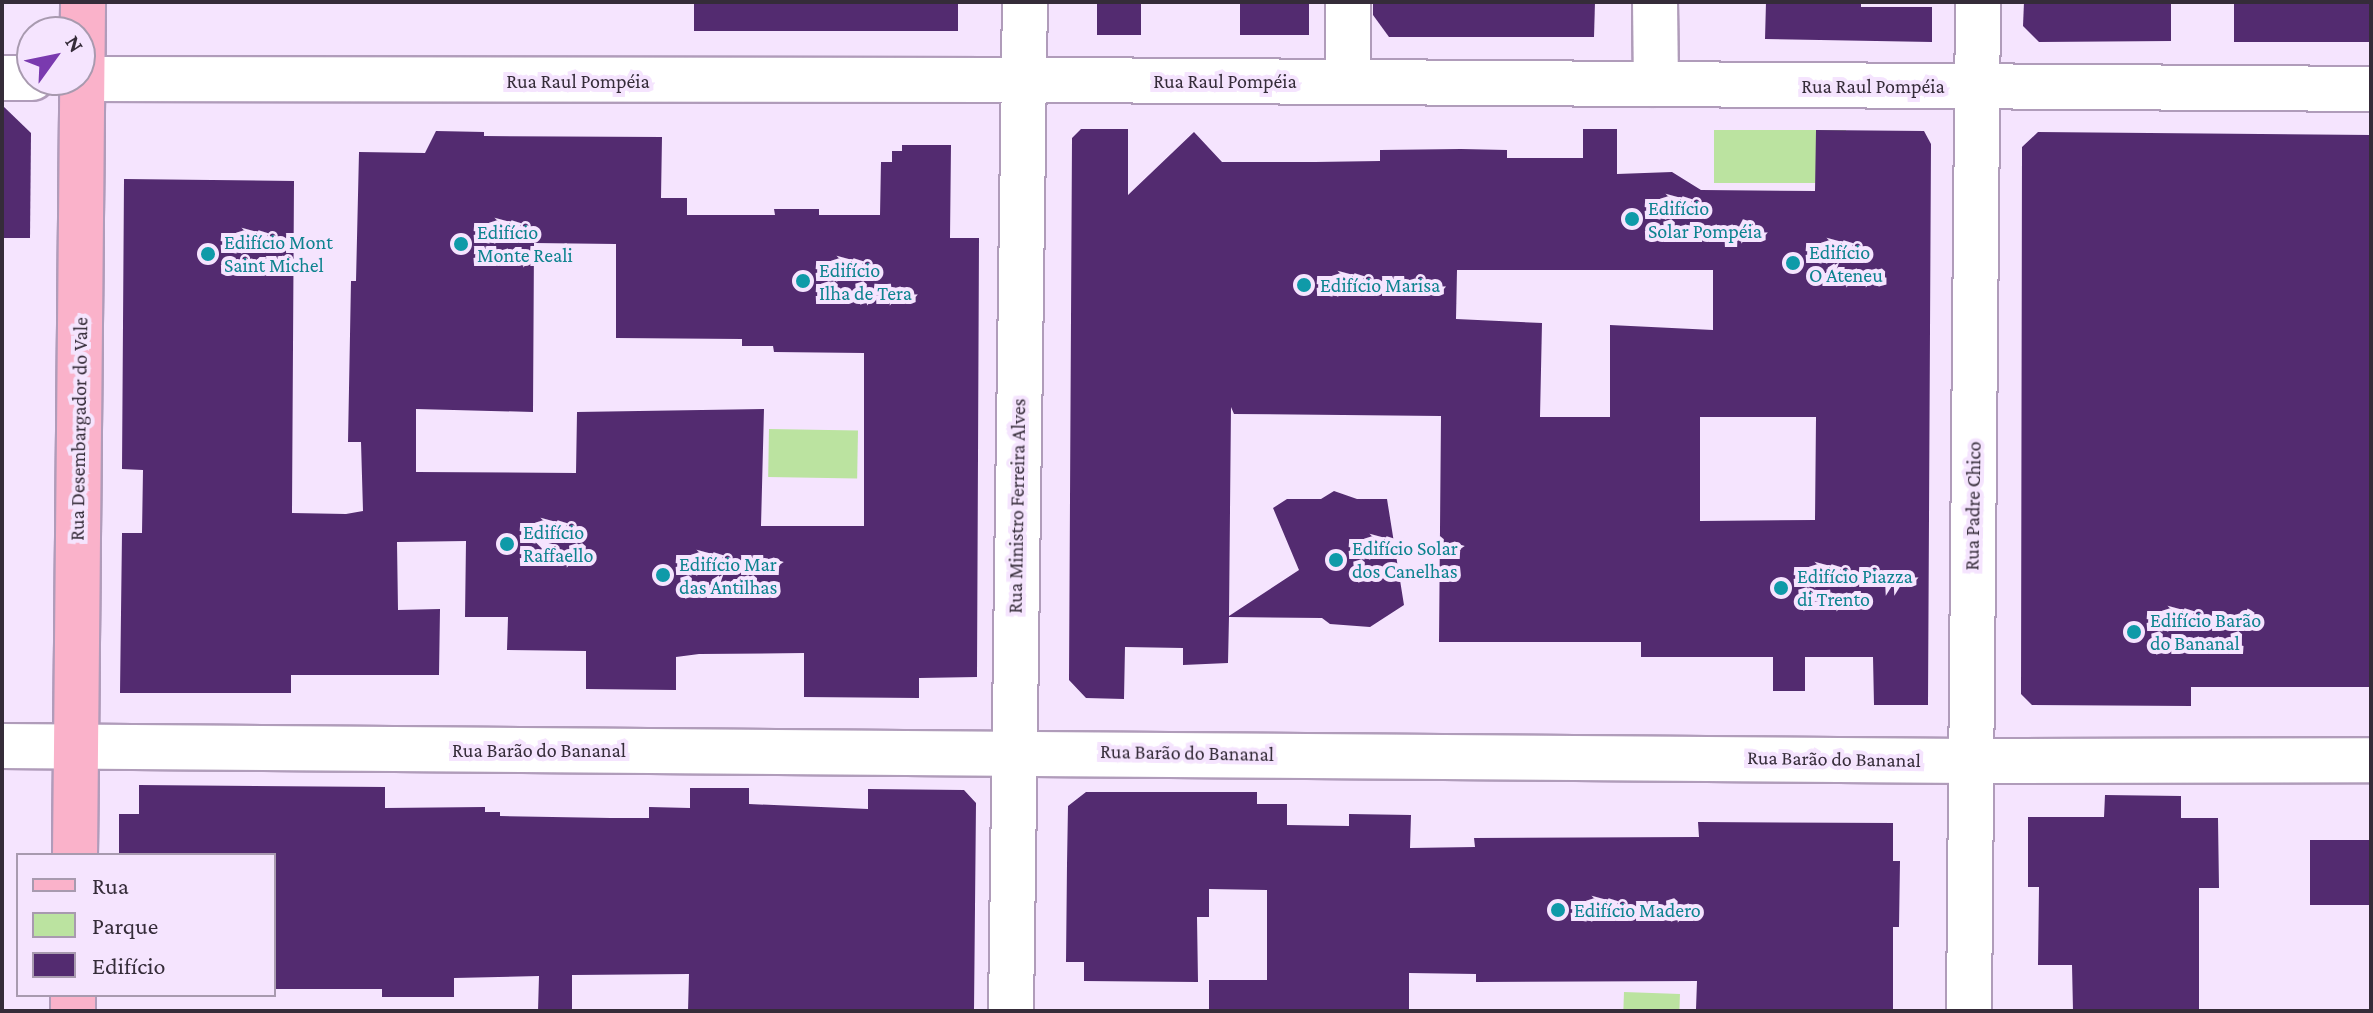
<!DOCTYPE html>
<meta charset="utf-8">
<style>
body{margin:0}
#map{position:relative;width:2373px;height:1013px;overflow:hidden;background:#f5e4fe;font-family:"Crimson Pro",serif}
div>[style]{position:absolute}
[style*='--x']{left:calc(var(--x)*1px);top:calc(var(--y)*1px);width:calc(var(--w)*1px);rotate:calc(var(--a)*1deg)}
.green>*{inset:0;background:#bbe3a0;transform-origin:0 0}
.building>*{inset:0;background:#532b70;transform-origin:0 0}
.roads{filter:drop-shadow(2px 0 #b09cba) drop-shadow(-2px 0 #b09cba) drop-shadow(0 2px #b09cba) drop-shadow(0 -2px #b09cba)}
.minor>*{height:44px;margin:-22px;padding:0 22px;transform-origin:22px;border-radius:22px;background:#fff}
.major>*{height:44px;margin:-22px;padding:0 22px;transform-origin:22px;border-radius:22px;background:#fab2ca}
.dots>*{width:22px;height:22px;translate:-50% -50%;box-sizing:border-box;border:4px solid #f5e4fe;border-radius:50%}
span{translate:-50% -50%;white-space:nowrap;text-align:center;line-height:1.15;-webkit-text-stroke:8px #f5e4fe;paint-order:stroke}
.street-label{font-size:20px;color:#352c39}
.culture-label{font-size:20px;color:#0d838f}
.left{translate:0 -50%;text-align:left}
.frame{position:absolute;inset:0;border:4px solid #352c39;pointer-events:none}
.legend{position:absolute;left:16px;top:853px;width:260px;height:144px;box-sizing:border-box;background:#f5e4fe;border:2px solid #a89aaf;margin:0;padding:10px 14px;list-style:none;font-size:24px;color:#352c39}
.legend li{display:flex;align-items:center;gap:16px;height:40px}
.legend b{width:40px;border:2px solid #a89aaf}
.north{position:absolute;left:16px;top:16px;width:80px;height:80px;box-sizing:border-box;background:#f5e4fe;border:2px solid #a89aaf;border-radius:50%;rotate:57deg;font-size:22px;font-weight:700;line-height:32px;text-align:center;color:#352c39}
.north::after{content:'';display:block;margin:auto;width:28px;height:36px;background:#7a3aaf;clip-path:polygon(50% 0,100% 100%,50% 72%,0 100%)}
</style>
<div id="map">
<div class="green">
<i style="left:1714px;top:130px;width:132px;height:53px"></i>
<i style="left:769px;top:429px;width:89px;height:48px;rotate:1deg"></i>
<i style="left:1624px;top:992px;width:56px;height:19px;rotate:2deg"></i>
</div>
<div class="building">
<i style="left:694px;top:2px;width:264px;height:29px"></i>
<i style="left:1097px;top:2px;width:44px;height:33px"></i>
<i style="left:1240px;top:2px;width:69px;height:33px"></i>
<i style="clip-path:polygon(1373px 2px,1595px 2px,1594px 37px,1389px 37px,1373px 15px)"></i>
<i style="clip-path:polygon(1766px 2px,1861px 2px,1861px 7px,1932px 7px,1932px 42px,1765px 39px)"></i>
<i style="clip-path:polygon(2024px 2px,2171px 2px,2171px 41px,2039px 42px,2023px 26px)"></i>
<i style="left:2234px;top:2px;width:137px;height:40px"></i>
<i style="clip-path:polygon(2px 105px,31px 133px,30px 238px,2px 238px)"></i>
<i style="clip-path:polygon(evenodd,1081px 129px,1128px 129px,1128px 195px,1194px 132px,1222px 162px,1315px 162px,1380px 161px,1380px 150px,1461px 149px,1507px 150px,1507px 158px,1583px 158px,1583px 129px,1617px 129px,1617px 174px,1672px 172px,1701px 190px,1815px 191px,1816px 130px,1924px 131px,1931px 144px,1928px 705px,1874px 705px,1873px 657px,1805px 657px,1805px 691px,1773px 691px,1773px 657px,1641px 657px,1641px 642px,1439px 642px,1441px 416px,1234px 414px,1231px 407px,1229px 616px,1299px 570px,1273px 508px,1287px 499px,1321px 499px,1334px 491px,1357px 499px,1387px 499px,1404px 605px,1370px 627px,1330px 624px,1322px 618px,1229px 617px,1228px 663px,1183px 665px,1183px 648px,1125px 647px,1124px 699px,1086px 698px,1069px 680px,1072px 138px,1081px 129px,1457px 270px,1713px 270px,1713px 330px,1610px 325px,1610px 417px,1540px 417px,1542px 323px,1456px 319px,1457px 270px,1081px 129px,1700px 417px,1816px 417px,1815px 520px,1700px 521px,1700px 417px)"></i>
<i style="clip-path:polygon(evenodd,436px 131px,484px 132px,484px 136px,662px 137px,661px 198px,687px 198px,687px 215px,775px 215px,774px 209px,819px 209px,819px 215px,880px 215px,881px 162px,892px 162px,892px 151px,902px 151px,902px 145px,951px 145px,950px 238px,979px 238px,977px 677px,919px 678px,919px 698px,804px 697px,804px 653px,699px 654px,676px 657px,676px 690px,586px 689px,586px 651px,507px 650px,508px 617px,465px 617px,466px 541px,397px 542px,398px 610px,440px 609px,439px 675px,291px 675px,291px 693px,120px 693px,122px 533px,142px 533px,143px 470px,122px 469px,124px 179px,294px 181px,292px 513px,346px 514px,363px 511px,361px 442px,348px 442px,351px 281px,356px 281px,359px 152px,425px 153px,436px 131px,534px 243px,616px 244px,616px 338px,742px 339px,742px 346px,773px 346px,774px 352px,864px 353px,864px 526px,761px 526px,764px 409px,577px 412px,576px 473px,416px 472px,416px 409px,533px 412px,534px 243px)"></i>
<i style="clip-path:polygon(2038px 132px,2371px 135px,2371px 687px,2191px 687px,2191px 706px,2032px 705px,2021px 694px,2022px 147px)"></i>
<i style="clip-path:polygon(139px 785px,385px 787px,385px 808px,485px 807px,485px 812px,500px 812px,500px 816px,611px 818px,649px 818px,649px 807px,690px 808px,690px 788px,749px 788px,749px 804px,868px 809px,868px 789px,964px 790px,976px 803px,974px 1011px,688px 1011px,689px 974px,572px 975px,572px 1011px,538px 1011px,539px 976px,454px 978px,454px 997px,382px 997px,382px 989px,274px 989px,274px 855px,119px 855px,119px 814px,139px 814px)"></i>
<i style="clip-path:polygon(1086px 792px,1257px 792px,1257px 804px,1287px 804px,1287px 825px,1349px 826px,1349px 814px,1411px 815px,1410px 848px,1475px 847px,1474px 838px,1699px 837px,1698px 822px,1893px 823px,1893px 861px,1900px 861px,1899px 927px,1893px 927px,1893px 1011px,1696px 1009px,1697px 981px,1476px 982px,1476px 974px,1409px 973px,1409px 1011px,1209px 1011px,1209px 980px,1267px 980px,1267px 890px,1209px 889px,1209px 917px,1197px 917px,1198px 982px,1084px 981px,1084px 962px,1066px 962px,1067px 864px,1068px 806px)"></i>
<i style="clip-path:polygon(2105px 795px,2181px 796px,2181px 818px,2218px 818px,2219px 888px,2199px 888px,2199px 1011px,2073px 1011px,2072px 965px,2038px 965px,2039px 887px,2028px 887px,2028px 817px,2104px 817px)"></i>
<i style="left:2371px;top:840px;width:65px;height:61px;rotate:90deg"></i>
</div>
<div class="roads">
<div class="minor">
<i style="--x:1655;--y:2;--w:82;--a:89.3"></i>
<i style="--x:2;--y:78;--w:30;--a:0"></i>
<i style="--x:80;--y:79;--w:978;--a:0.06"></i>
<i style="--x:1058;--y:80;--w:1313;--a:0.39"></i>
<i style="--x:1348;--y:82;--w:80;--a:-90"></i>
<i style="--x:2;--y:746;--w:1968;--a:0.44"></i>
<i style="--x:1970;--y:761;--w:401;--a:-0.1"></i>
<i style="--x:1011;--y:1011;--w:1009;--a:-89.21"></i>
<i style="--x:1969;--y:1011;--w:1009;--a:-89.49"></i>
</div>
<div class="major">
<i style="--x:75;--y:855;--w:853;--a:-89.46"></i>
<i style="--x:73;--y:1011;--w:16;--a:-90"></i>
</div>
</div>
<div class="dots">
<i style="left:1632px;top:219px;background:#0f9aa8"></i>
<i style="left:461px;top:244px;background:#0f9aa8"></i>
<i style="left:208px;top:254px;background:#0f9aa8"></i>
<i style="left:1793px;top:263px;background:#0f9aa8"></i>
<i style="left:803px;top:281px;background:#0f9aa8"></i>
<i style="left:1304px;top:285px;background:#0f9aa8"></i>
<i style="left:507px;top:544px;background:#0f9aa8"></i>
<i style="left:1336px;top:560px;background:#0f9aa8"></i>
<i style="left:663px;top:575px;background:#0f9aa8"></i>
<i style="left:1781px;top:588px;background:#0f9aa8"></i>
<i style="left:2134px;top:632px;background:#0f9aa8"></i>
<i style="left:1558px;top:910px;background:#0f9aa8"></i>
</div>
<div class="street-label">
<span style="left:578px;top:81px">Rua Raul Pompéia</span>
<span style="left:1225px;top:81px">Rua Raul Pompéia</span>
<span style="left:1873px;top:86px">Rua Raul Pompéia</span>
<span style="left:79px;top:429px;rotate:-89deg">Rua Desembargador do Vale</span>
<span style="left:1017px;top:506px;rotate:-89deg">Rua Ministro Ferreira Alves</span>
<span style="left:1973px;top:506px;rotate:-89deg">Rua Padre Chico</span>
<span style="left:539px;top:750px">Rua Barão do Bananal</span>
<span style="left:1187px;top:753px;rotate:1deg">Rua Barão do Bananal</span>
<span style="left:1834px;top:759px;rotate:1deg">Rua Barão do Bananal</span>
</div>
<div class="culture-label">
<span class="left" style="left:1648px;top:220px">Edifício<br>Solar Pompéia</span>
<span class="left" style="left:477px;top:244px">Edifício<br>Monte Reali</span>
<span class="left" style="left:224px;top:254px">Edifício Mont<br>Saint Michel</span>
<span class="left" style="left:1809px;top:264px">Edifício<br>O Ateneu</span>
<span class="left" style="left:819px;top:282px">Edifício<br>Ilha de Tera</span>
<span class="left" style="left:1320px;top:285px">Edifício Marisa</span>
<span class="left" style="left:523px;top:544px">Edifício<br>Raffaello</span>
<span class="left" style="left:1352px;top:560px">Edifício Solar<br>dos Canelhas</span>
<span class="left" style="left:679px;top:576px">Edifício Mar<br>das Antilhas</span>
<span class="left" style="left:1797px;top:588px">Edifício Piazza<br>di Trento</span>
<span class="left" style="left:2150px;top:632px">Edifício Barão<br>do Bananal</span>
<span class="left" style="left:1574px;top:910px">Edifício Madero</span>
</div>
<div class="frame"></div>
<ul class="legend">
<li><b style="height:10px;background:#fab2ca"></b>Rua</li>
<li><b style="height:22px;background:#bbe3a0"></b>Parque</li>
<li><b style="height:22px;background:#532b70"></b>Edifício</li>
</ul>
<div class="north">N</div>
</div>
